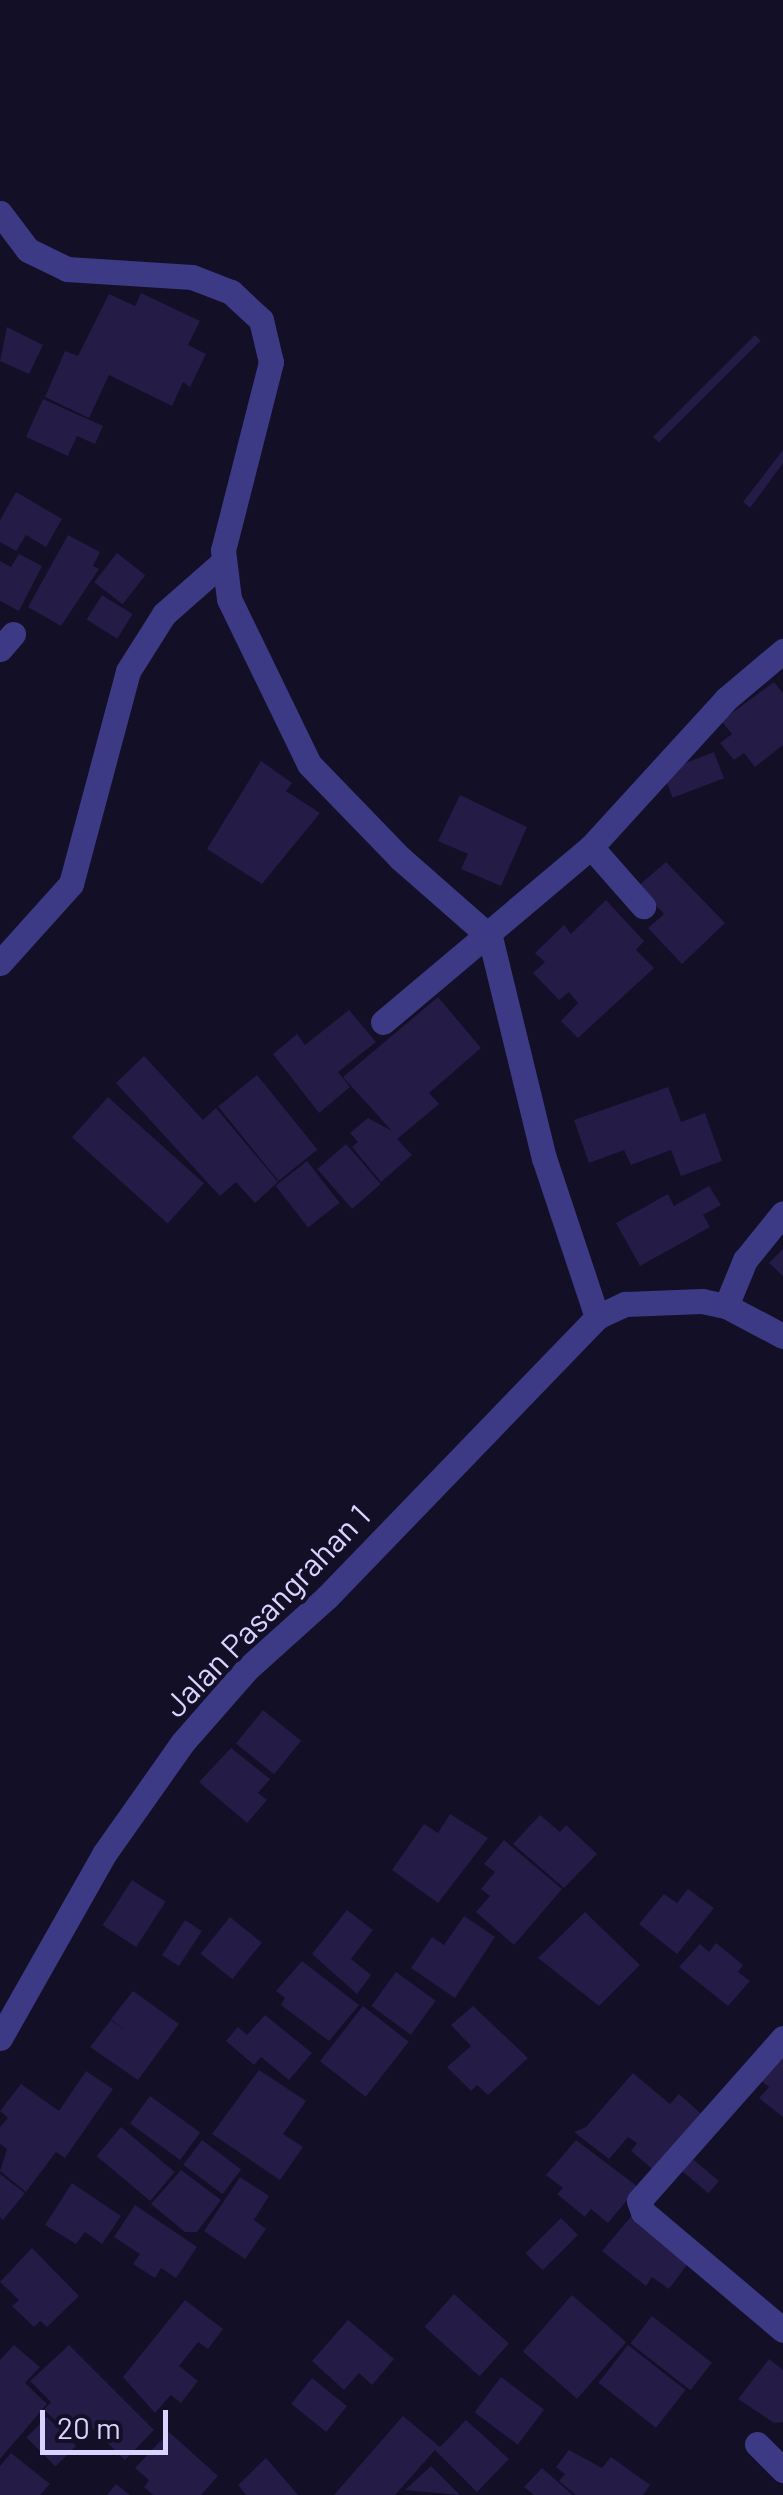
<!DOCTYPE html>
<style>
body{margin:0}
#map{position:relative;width:783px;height:2495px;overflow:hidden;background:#130f26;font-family:Barlow,sans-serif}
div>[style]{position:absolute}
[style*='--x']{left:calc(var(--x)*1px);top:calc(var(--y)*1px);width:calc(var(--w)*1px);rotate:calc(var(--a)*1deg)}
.building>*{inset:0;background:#241b47;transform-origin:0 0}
.minor>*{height:25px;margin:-12.5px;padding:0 12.5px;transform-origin:12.5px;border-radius:12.5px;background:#3d3a85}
span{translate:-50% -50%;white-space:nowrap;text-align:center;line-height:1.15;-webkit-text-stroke:8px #130f26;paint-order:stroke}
.street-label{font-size:32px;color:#d9d4ff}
.scale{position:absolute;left:40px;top:2410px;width:128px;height:45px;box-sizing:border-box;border:5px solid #d9d4ff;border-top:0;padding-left:12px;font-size:30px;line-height:35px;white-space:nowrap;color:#d9d4ff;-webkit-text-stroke:8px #130f26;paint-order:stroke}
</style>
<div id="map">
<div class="building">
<i style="clip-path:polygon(141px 293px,200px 321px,188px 345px,206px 354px,190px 387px,183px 382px,172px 406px,109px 375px,89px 418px,45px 397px,65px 351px,78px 356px,109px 294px,135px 306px)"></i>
<i style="clip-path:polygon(7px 327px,43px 345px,29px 374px,0 361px)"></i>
<i style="left:755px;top:335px;width:8px;height:144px;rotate:45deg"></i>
<i style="clip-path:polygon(43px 399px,103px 426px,95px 444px,77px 436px,68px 456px,26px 437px)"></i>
<i style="clip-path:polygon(783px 450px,783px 463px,750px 508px,743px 502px)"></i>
<i style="clip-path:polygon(16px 492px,62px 519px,46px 547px,26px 535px,16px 551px,0 542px,0 520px)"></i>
<i style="clip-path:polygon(68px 535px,100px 552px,93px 566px,99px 569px,61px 626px,28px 607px)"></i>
<i style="left:117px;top:553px;width:36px;height:37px;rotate:38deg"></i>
<i style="clip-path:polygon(19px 554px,42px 566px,19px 611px,0 601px,0 561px,11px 567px)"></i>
<i style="left:102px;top:595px;width:36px;height:29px;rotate:32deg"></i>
<i style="clip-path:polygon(774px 682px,783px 693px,783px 745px,755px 767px,744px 753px,734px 760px,720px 743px,732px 734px,721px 721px)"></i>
<i style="left:714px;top:752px;width:28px;height:55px;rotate:69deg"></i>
<i style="clip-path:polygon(261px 761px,292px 783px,286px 791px,320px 813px,262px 884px,207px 849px)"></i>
<i style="clip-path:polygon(460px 795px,527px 827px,501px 886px,461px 869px,468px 854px,438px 841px)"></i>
<i style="clip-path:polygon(666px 862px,725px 923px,682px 964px,648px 928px,664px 914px,638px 886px)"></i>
<i style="clip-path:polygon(606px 900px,644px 941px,636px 950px,654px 968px,578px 1038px,561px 1021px,578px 1003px,569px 992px,559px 1000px,533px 973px,545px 962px,535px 953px,564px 925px,571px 934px)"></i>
<i style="clip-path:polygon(438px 997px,481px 1048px,429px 1093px,439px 1104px,397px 1139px,412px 1155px,381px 1182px,352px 1147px,358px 1142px,350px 1133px,368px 1118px,392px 1131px,343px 1077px)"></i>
<i style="clip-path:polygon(349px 1010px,376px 1042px,338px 1072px,350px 1087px,319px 1113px,273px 1054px,297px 1034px,305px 1045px)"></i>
<i style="clip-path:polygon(144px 1056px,203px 1120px,216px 1108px,278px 1182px,255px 1203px,236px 1182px,220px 1196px,116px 1083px)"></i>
<i style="left:257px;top:1075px;width:96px;height:50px;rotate:51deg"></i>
<i style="clip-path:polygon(668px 1087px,681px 1122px,705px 1113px,722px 1161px,681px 1176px,671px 1150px,631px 1165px,624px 1150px,589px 1163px,574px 1120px)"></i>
<i style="left:108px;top:1097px;width:129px;height:54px;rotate:42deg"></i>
<i style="left:346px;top:1144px;width:53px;height:38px;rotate:49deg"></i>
<i style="left:307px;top:1161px;width:53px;height:40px;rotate:52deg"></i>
<i style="clip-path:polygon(709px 1186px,721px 1205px,703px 1215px,710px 1227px,640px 1266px,616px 1223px,668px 1194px,674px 1206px)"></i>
<i style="clip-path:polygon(783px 1249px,783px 1276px,769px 1263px)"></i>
<i style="left:263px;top:1710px;width:49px;height:43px;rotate:39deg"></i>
<i style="clip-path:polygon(231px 1748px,270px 1779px,258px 1793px,267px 1800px,247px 1823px,199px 1782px)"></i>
<i style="clip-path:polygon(450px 1814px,488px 1838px,438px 1903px,392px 1870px,424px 1824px,438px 1833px)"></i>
<i style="clip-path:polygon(540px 1815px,560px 1832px,566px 1825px,597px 1854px,564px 1888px,513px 1844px)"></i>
<i style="clip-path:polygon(504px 1840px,562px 1889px,514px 1945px,476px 1912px,490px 1896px,481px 1889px,495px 1872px,484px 1864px)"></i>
<i style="left:132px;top:1880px;width:40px;height:54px;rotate:33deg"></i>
<i style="clip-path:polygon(688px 1889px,714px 1908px,677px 1954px,639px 1924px,664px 1894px,677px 1903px)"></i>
<i style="clip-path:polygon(347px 1910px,373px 1930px,351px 1959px,371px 1975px,357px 1994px,312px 1954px)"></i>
<i style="clip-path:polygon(585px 1912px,640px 1965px,599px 2006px,538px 1958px)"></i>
<i style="clip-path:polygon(464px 1916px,495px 1937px,455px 1998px,411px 1968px,432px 1937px,444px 1945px)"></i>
<i style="left:230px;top:1917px;width:41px;height:47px;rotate:39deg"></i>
<i style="left:185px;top:1920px;width:20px;height:42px;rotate:33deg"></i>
<i style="clip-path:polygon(716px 1943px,743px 1965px,738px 1972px,750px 1981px,728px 2006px,679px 1967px,700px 1944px,709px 1952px)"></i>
<i style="clip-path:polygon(302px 1961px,359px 2005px,329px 2041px,281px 2005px,285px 1998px,276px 1991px)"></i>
<i style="left:396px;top:1972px;width:49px;height:42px;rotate:36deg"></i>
<i style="clip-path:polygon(133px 1991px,179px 2024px,138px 2080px,90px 2047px,111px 2020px,126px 2031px,111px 2019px)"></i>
<i style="left:363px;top:2006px;width:58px;height:70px;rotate:38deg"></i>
<i style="clip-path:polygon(473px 2006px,528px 2058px,488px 2095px,477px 2085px,471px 2091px,447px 2067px,471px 2046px,451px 2025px)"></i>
<i style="clip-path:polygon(265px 2015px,312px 2053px,289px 2080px,261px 2057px,254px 2065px,226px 2041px,238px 2027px,247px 2035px)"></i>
<i style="clip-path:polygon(783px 2052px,783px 2117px,759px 2098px,769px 2087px,759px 2079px)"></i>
<i style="clip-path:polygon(259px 2070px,306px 2101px,283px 2134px,303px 2147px,280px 2180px,212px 2134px)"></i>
<i style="clip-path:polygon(86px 2071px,113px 2089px,65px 2158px,56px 2152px,26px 2192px,0 2171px,7px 2149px,0 2144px,0 2127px,8px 2118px,0 2111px,21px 2084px,59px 2111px)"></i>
<i style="clip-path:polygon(633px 2073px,670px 2104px,679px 2094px,707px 2119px,657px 2173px,631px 2151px,637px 2143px,628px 2137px,609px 2159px,574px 2132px,586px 2127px)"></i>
<i style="left:150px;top:2096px;width:62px;height:34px;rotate:36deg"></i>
<i style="left:121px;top:2127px;width:70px;height:38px;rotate:40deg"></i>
<i style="left:202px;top:2140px;width:49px;height:31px;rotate:37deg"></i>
<i style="clip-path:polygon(576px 2140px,638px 2187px,608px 2223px,591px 2209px,585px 2217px,557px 2194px,563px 2188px,546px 2175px)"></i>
<i style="left:689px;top:2156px;width:39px;height:16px;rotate:40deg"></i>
<i style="clip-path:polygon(181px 2170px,221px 2200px,197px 2232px,185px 2232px,151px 2204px)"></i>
<i style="clip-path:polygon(0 2174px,25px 2193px,3px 2220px,0 2217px)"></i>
<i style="clip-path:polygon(240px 2177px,269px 2196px,254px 2220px,266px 2229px,245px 2259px,204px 2231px)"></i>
<i style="clip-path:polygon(72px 2183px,121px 2216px,102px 2244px,85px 2232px,76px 2244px,45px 2225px)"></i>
<i style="clip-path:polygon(135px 2205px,197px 2247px,176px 2278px,161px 2268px,155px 2278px,133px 2264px,140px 2254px,114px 2237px)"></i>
<i style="clip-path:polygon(635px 2212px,693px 2257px,669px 2289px,652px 2277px,646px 2286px,602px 2251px)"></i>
<i style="left:561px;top:2218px;width:24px;height:50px;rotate:45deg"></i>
<i style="clip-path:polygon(32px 2248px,79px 2296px,47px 2327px,40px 2321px,34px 2327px,12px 2306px,19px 2300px,0 2282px)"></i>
<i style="left:454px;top:2294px;width:74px;height:44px;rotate:42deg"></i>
<i style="left:572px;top:2295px;width:72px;height:75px;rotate:41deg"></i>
<i style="clip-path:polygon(185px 2300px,223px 2329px,208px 2349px,198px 2342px,179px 2366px,198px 2381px,181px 2403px,171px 2395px,155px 2413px,123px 2377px)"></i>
<i style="left:652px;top:2316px;width:76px;height:35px;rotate:38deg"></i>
<i style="clip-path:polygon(348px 2320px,394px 2359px,372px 2385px,359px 2373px,344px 2390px,312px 2361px)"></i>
<i style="clip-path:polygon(14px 2345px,40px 2367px,25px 2383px,47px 2404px,0 2459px,0 2360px)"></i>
<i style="clip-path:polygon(69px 2345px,154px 2430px,125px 2460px,85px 2421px,71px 2435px,44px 2410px,51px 2402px,30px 2381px)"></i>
<i style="left:628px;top:2345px;width:73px;height:48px;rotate:38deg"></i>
<i style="clip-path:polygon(769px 2359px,783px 2370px,783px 2422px,774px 2423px,738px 2399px)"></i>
<i style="left:501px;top:2377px;width:54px;height:44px;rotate:37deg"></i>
<i style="left:312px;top:2378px;width:45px;height:33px;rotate:39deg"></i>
<i style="clip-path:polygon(403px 2416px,440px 2447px,466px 2420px,509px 2459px,477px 2492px,435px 2450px,395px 2495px,334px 2495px)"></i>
<i style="left:47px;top:2417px;width:41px;height:29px;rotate:45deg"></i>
<i style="clip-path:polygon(169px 2432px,218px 2476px,201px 2495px,153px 2495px,144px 2487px,149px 2480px,135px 2468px)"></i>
<i style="clip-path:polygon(569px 2450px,602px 2468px,611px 2457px,650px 2485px,643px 2495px,576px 2495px,559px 2481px,565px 2474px,556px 2467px)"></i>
<i style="clip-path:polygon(11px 2453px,50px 2484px,40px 2495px,0 2495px,0 2466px)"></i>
<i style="clip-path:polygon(266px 2458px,298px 2495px,246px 2495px,238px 2485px)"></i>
<i style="clip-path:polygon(431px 2466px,460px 2495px,405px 2490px)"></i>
<i style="clip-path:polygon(542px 2468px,559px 2483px,573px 2495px,534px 2495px,524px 2487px)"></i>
<i style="clip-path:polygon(116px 2484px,130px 2495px,107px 2495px)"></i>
</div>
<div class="minor">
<i style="--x:0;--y:213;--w:46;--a:52.9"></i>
<i style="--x:28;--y:250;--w:43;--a:26"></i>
<i style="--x:67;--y:269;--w:125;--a:3.7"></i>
<i style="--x:192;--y:277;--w:42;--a:21"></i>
<i style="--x:231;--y:292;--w:41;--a:43"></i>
<i style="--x:261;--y:320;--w:43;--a:76.6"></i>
<i style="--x:271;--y:362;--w:194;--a:104.3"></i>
<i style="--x:223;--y:550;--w:49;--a:83"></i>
<i style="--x:229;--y:599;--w:183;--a:64.1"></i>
<i style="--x:309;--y:764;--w:131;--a:45.9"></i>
<i style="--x:400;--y:858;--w:120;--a:41.3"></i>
<i style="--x:490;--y:937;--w:228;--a:76.3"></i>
<i style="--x:544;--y:1158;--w:168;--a:71.6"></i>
<i style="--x:0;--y:649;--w:20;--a:-49"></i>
<i style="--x:591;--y:847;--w:79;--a:48.6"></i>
<i style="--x:0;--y:963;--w:106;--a:-48.1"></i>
<i style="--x:71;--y:884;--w:220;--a:-75"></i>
<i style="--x:128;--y:671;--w:67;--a:-57.7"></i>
<i style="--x:164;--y:614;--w:79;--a:-41.4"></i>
<i style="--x:383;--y:1022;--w:272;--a:-40.1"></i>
<i style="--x:591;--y:847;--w:200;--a:-47.6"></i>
<i style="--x:726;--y:699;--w:75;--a:-40.1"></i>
<i style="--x:726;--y:1306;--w:50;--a:-67.6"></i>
<i style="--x:745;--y:1260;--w:60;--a:-51"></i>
<i style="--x:0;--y:2038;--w:211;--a:-60.5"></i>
<i style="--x:104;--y:1854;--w:137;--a:-54.8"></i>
<i style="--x:183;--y:1742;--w:97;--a:-48.8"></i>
<i style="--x:247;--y:1669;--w:108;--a:-42"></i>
<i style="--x:327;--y:1597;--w:389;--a:-46"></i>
<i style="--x:597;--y:1317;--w:31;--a:-25"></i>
<i style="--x:625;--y:1304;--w:77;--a:-2.2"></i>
<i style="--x:702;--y:1301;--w:25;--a:12"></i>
<i style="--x:726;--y:1306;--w:64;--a:27.8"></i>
<i style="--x:783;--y:2038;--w:217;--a:131.5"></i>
<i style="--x:639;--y:2201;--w:12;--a:70"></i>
<i style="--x:643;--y:2212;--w:183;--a:40.1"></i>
<i style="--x:757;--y:2444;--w:37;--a:45"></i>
</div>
<div class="street-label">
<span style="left:266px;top:1610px;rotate:-46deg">Jalan Pasangrahan 1</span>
</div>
<div class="scale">20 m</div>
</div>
